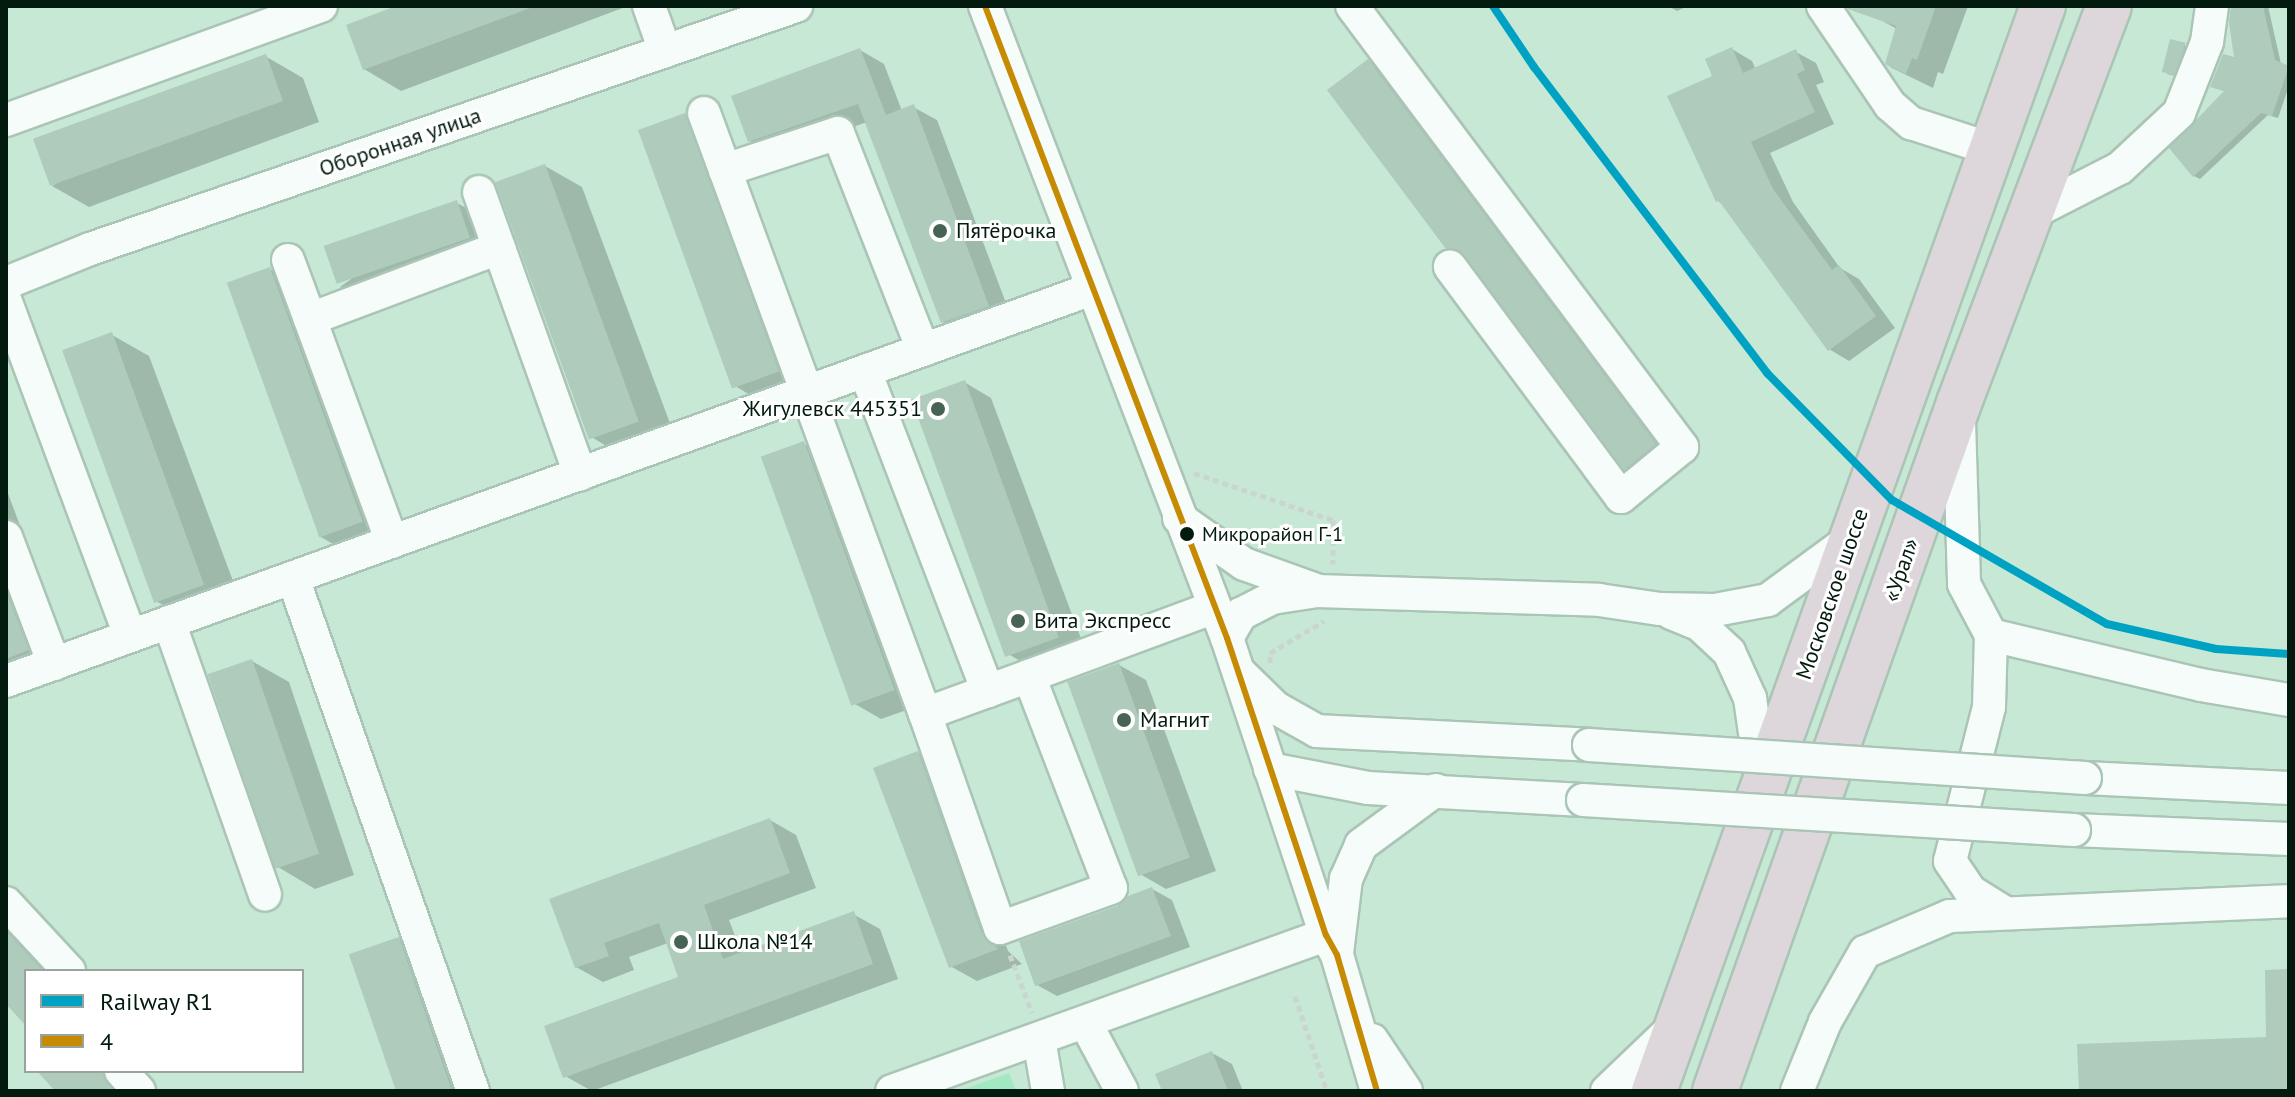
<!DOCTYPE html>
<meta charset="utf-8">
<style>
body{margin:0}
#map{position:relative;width:2295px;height:1097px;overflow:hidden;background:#c6e8d4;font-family:"PT Sans",sans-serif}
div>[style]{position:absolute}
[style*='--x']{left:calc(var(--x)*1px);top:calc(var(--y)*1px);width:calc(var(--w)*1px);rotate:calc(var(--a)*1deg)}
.green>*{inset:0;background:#a2e9c2}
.shadow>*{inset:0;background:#0003}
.building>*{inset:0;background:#afcbbb;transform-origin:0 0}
.path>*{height:5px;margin-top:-2.5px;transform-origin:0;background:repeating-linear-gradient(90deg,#cbd5cf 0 6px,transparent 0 10px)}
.roads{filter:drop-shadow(2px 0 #aac5b5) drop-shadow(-2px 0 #aac5b5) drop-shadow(0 2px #aac5b5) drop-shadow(0 -2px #aac5b5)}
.minor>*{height:32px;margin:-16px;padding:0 16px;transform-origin:16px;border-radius:16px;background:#f6fcf9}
.highway>*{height:44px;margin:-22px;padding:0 22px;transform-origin:22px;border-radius:22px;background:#ddd7dc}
.bridges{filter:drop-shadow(2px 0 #aac5b5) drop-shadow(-2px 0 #aac5b5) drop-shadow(0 2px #aac5b5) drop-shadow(0 -2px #aac5b5)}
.minor-bridge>*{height:32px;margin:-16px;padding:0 16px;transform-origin:16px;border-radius:16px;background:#f6fcf9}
.bus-1>*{height:6px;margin:-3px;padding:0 3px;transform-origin:3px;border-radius:3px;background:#c68a03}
.rail-1>*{height:8px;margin:-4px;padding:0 4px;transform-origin:4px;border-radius:4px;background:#00a2c4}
.dots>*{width:22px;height:22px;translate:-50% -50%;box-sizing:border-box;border:4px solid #fff;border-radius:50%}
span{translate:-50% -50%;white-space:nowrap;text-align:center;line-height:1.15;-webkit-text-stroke:6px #fff;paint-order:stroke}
.bus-label{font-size:20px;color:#031b0e}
.left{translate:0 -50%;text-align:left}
.street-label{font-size:22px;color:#031b0e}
.poi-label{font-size:22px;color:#031b0e}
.right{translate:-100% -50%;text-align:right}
.frame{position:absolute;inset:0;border:8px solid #031b0e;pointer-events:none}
.legend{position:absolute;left:24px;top:969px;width:280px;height:104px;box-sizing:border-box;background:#fff;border:2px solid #9aa49f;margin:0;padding:10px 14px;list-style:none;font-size:24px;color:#031b0e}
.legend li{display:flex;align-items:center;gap:16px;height:40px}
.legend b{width:40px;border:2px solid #9aa49f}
</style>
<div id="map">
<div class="green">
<i style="clip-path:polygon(1009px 1073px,1016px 1091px,959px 1091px)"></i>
</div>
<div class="shadow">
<i style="clip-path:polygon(402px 6px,628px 6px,401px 91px,364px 69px)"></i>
<i style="clip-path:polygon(1668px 6px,1688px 6px,1677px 11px)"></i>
<i style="clip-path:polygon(1879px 6px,1968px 6px,1943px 74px,1938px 72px,1933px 88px,1890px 67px,1897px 29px,1875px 17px)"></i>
<i style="clip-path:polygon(2232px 6px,2268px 6px,2281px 64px,2289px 67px,2289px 86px,2278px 118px,2268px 115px,2200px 179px,2194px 176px,2226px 92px,2212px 86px,2236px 60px)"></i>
<i style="clip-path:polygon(2171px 41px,2191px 48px,2180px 77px,2167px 74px)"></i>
<i style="clip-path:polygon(1732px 49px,1752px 61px,1756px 70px,1796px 52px,1816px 63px,1824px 82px,1816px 85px,1834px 124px,1770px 153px,1793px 202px,1840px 268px,1859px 279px,1895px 328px,1849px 361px,1829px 349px,1724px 205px,1718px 201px,1715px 77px)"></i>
<i style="clip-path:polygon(860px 50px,884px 64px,902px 111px,913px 107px,937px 120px,1012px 319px,966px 336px,943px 322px,867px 122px,774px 155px,750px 141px)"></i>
<i style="clip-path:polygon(265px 56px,303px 78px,319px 122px,89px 207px,52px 186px)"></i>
<i style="clip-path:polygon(1368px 61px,1394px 76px,1681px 460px,1652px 483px,1626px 468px,1472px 262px,1447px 247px)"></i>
<i style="clip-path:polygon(685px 115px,722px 137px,815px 392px,772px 408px,735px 386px)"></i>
<i style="clip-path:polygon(545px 166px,582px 187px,677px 442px,630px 460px,593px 438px)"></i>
<i style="clip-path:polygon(457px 203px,477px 214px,489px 250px,360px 298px,340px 287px)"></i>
<i style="clip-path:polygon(270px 269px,307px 291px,400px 542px,356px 557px,319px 536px)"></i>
<i style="clip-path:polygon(112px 335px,149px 356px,242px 605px,193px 622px,156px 601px)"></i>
<i style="clip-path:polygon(964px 382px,991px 398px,1086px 652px,1037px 671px,1010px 655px)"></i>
<i style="clip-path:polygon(804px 444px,831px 459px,921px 705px,881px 719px,855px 704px)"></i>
<i style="clip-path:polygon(6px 488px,28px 547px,25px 566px,65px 672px,6px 675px)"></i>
<i style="clip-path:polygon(252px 661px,289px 682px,354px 875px,315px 889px,278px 867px)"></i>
<i style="clip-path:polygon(1119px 665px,1146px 680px,1216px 871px,1166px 889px,1140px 874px)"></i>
<i style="clip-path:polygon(918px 753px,944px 768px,1008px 951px,1022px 964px,977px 981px,950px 966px)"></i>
<i style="clip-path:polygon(770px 820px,796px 835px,816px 888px,729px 920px,742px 954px,853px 914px,880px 929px,898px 979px,592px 1091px,565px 1076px,681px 978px,668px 943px,629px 957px,634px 970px,603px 982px,576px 967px,552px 900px)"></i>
<i style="clip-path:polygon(1152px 889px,1172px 900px,1190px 947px,1057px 996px,1037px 985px,1119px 908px)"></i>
<i style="clip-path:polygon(6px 912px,59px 971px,26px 971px,26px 1023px,6px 1001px)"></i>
<i style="clip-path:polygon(399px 939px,436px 961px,483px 1091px,399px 1091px)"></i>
<i style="clip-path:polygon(1212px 1053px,1232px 1064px,1243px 1091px,1163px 1091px)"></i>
<i style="clip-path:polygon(40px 1071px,122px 1071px,139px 1091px,57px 1091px)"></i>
</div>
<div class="building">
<i style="clip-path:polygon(396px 6px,529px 6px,530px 8px,363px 70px,346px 25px)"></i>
<i style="clip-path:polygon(1848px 6px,1936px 6px,1917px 60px,1912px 58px,1906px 74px,1885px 64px,1896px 26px,1848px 9px)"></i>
<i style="clip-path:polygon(2231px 6px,2263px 6px,2275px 60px,2289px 66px,2272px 116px,2261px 113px,2193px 177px,2169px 148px,2224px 91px,2210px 87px,2223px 54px,2234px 57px,2229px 23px)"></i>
<i style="left:2170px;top:39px;width:16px;height:34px;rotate:14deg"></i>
<i style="clip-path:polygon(1732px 47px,1743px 73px,1796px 49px,1805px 70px,1797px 74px,1815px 112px,1751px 142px,1773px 189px,1832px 270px,1839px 265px,1876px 316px,1828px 351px,1719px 201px,1716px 202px,1667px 96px,1712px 76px,1705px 59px)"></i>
<i style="clip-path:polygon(860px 48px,886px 115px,914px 104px,989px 306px,941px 323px,858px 104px,748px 142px,731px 96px)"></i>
<i style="left:266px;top:54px;width:50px;height:248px;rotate:70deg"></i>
<i style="clip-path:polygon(1368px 59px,1656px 444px,1624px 470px,1465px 256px,1457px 249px,1446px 249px,1327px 90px)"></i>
<i style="left:685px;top:113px;width:275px;height:50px;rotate:70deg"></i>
<i style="left:545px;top:164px;width:274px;height:53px;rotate:70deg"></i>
<i style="left:457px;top:200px;width:40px;height:141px;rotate:71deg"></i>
<i style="left:270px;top:267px;width:271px;height:46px;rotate:70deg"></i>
<i style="left:112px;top:332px;width:269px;height:53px;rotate:70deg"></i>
<i style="left:965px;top:380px;width:274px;height:57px;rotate:70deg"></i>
<i style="left:804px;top:441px;width:265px;height:46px;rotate:70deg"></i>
<i style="clip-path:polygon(6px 591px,29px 650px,6px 659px)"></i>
<i style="left:252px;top:659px;width:206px;height:47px;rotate:71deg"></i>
<i style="left:1119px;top:663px;width:207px;height:55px;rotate:70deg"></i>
<i style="clip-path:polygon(918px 751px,982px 934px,998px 949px,949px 968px,873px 768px)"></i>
<i style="clip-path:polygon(770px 818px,790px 873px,704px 905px,723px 959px,854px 911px,873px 964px,563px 1078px,544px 1026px,678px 977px,659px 923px,604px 943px,609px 956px,575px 968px,549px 899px)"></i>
<i style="clip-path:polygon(1152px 887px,1171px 936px,1035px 986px,1019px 941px,1117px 906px,1128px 896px)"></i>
<i style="clip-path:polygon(6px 931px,43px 971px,26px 971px,26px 1026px,6px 1004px)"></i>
<i style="left:399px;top:937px;width:163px;height:53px;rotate:71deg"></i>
<i style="clip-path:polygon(2289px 969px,2289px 1091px,2079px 1091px,2077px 1044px,2266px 1037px,2265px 970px)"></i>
<i style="clip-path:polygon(1212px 1051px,1228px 1091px,1162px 1091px,1155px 1074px)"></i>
<i style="clip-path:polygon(37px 1071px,103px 1071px,113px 1091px,55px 1091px)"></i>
</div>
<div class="path">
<i style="--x:1194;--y:473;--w:147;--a:18.7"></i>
<i style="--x:1333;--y:520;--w:44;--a:90"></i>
<i style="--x:1270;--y:663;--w:10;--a:-90"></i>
<i style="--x:1270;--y:653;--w:63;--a:-30.7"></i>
<i style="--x:1010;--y:955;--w:62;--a:69.2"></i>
<i style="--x:1295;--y:996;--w:100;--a:71.4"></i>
</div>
<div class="roads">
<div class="minor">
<i style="--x:649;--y:6;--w:48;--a:70.4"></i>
<i style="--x:985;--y:6;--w:677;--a:69.05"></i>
<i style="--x:1227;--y:638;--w:313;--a:71.6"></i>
<i style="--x:1326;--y:935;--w:23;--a:61"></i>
<i style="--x:1337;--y:955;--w:142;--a:73.6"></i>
<i style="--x:1352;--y:6;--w:551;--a:53.19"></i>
<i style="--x:1682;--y:447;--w:79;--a:140.7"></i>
<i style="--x:1621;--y:497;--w:287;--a:-126.6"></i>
<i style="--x:1823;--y:6;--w:120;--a:55.9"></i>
<i style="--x:1890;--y:105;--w:28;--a:41"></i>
<i style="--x:1911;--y:123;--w:84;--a:18"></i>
<i style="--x:704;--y:113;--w:61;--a:69.8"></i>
<i style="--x:6;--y:120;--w:335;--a:-19.9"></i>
<i style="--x:479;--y:192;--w:300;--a:70.3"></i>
<i style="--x:2030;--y:214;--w:101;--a:-27.1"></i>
<i style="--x:2120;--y:168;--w:81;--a:-43"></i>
<i style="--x:2179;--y:113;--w:76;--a:-68.5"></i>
<i style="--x:2207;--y:42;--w:36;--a:-82"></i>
<i style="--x:288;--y:260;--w:63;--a:69.6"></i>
<i style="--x:6;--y:283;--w:91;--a:-22"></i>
<i style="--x:90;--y:249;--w:747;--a:-18.99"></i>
<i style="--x:6;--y:302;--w:356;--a:69.6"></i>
<i style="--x:923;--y:350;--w:233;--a:-111.4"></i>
<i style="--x:838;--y:133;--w:119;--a:161.9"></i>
<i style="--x:725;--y:170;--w:580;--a:69.81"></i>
<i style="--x:865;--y:371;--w:343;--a:69"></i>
<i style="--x:1959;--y:422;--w:162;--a:88.2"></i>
<i style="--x:1964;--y:584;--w:58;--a:62.1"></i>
<i style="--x:1991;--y:635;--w:216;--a:13.4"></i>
<i style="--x:2201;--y:685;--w:89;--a:9.7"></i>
<i style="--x:1179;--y:518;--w:80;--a:35.3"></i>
<i style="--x:1244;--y:564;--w:74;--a:19.7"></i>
<i style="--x:6;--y:537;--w:136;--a:69.3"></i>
<i style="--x:392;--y:542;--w:238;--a:-110.2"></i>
<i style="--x:310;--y:319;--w:202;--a:-20.6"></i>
<i style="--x:293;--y:578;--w:544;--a:70.67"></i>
<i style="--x:1671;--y:613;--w:31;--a:22"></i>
<i style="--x:1700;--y:625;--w:40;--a:43"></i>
<i style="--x:1729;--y:652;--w:51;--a:65.5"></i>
<i style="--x:1750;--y:698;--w:84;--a:81.8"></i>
<i style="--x:169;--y:622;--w:289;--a:70.6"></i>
<i style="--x:1991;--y:635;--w:72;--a:91.6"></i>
<i style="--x:1989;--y:707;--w:159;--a:104.2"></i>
<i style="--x:1950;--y:861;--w:36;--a:56"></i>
<i style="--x:1970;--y:891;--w:39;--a:32"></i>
<i style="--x:1227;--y:638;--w:28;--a:-60"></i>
<i style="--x:1241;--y:614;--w:35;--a:-27"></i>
<i style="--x:1272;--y:598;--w:46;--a:-8.8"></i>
<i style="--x:1317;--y:591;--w:282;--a:1.8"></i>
<i style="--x:1599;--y:600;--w:62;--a:8.4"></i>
<i style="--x:1660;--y:609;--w:55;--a:1"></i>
<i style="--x:1715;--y:610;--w:54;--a:-10.7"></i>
<i style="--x:1768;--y:600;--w:104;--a:-36.4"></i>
<i style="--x:1241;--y:674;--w:49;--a:44.2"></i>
<i style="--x:1276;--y:708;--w:47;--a:29.3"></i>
<i style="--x:1317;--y:731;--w:272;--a:2.9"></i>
<i style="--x:1029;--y:676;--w:227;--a:68.9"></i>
<i style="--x:1111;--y:888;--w:118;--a:160.2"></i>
<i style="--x:1000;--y:928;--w:227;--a:-109.3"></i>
<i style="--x:925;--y:714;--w:67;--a:-20.1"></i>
<i style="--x:988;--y:691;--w:44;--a:-20.1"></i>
<i style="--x:1029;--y:676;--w:198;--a:-20.4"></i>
<i style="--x:6;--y:681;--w:1155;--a:-19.85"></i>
<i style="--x:1270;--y:769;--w:100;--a:11"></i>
<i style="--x:1368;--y:788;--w:215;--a:3.2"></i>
<i style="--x:2085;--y:778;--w:204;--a:2.8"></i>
<i style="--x:2074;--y:830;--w:215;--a:2.4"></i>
<i style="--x:6;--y:903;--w:93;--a:47.2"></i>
<i style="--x:1337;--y:953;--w:75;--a:-83.1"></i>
<i style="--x:1346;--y:879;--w:37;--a:-66"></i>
<i style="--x:1361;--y:845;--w:93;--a:-36.3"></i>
<i style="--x:1085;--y:1022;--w:78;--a:61.8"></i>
<i style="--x:1039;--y:1039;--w:53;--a:80.2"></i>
<i style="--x:1372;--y:1040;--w:61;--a:56.3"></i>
<i style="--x:121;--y:1071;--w:27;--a:48"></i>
<i style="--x:892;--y:1091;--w:461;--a:-19.8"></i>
<i style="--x:1607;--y:1091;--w:93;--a:-43.7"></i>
<i style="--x:1797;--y:1091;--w:74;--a:-67.9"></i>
<i style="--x:1825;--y:1022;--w:81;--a:-60.3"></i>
<i style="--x:1865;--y:952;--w:92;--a:-23"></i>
<i style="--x:1950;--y:916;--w:339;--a:-2.5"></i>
</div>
<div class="highway">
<i style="--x:1654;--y:1091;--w:1153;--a:-70.28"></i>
<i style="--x:1715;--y:1091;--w:730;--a:-70.47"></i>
<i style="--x:1959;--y:403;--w:424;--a:-69.3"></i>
</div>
</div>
<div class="bridges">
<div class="minor-bridge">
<i style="--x:1589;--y:745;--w:497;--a:3.8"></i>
<i style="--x:1583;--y:800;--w:492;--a:3.5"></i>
</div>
</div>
<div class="bus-1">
<i style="--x:985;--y:6;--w:677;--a:69.05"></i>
<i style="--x:1227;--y:638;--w:313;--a:71.6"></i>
<i style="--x:1326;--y:935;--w:23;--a:61"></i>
<i style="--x:1337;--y:955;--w:142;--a:73.6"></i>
</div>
<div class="rail-1">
<i style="--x:1493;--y:6;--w:73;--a:56.1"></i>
<i style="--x:1534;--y:67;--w:385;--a:52.7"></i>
<i style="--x:1767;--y:373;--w:178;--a:45.5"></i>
<i style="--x:1892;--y:500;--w:248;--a:30"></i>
<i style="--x:2107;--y:624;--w:112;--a:12.9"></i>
<i style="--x:2216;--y:649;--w:73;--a:3.9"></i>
</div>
<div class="dots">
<i style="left:940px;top:231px;background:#476353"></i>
<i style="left:938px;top:409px;background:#476353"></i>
<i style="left:1187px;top:534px;background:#031b0e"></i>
<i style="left:1018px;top:621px;background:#476353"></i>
<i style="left:1124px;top:720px;background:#476353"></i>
<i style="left:681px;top:942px;background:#476353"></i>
</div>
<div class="bus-label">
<span class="left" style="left:1202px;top:534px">Микрорайон Г-1</span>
</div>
<div class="street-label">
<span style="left:400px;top:142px;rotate:-19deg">Оборонная улица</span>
<span style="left:1901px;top:570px;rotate:-71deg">«Урал»</span>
<span style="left:1832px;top:594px;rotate:-71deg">Московское шоссе</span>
</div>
<div class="poi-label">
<span class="left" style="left:956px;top:231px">Пятёрочка</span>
<span class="right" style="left:922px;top:409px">Жигулевск 445351</span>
<span class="left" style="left:1034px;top:621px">Вита Экспресс</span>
<span class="left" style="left:1140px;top:720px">Магнит</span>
<span class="left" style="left:697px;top:942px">Школа №14</span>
</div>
<div class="frame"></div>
<ul class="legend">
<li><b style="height:10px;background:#00a2c4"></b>Railway R1</li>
<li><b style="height:10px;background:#c68a03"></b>4</li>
</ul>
</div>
